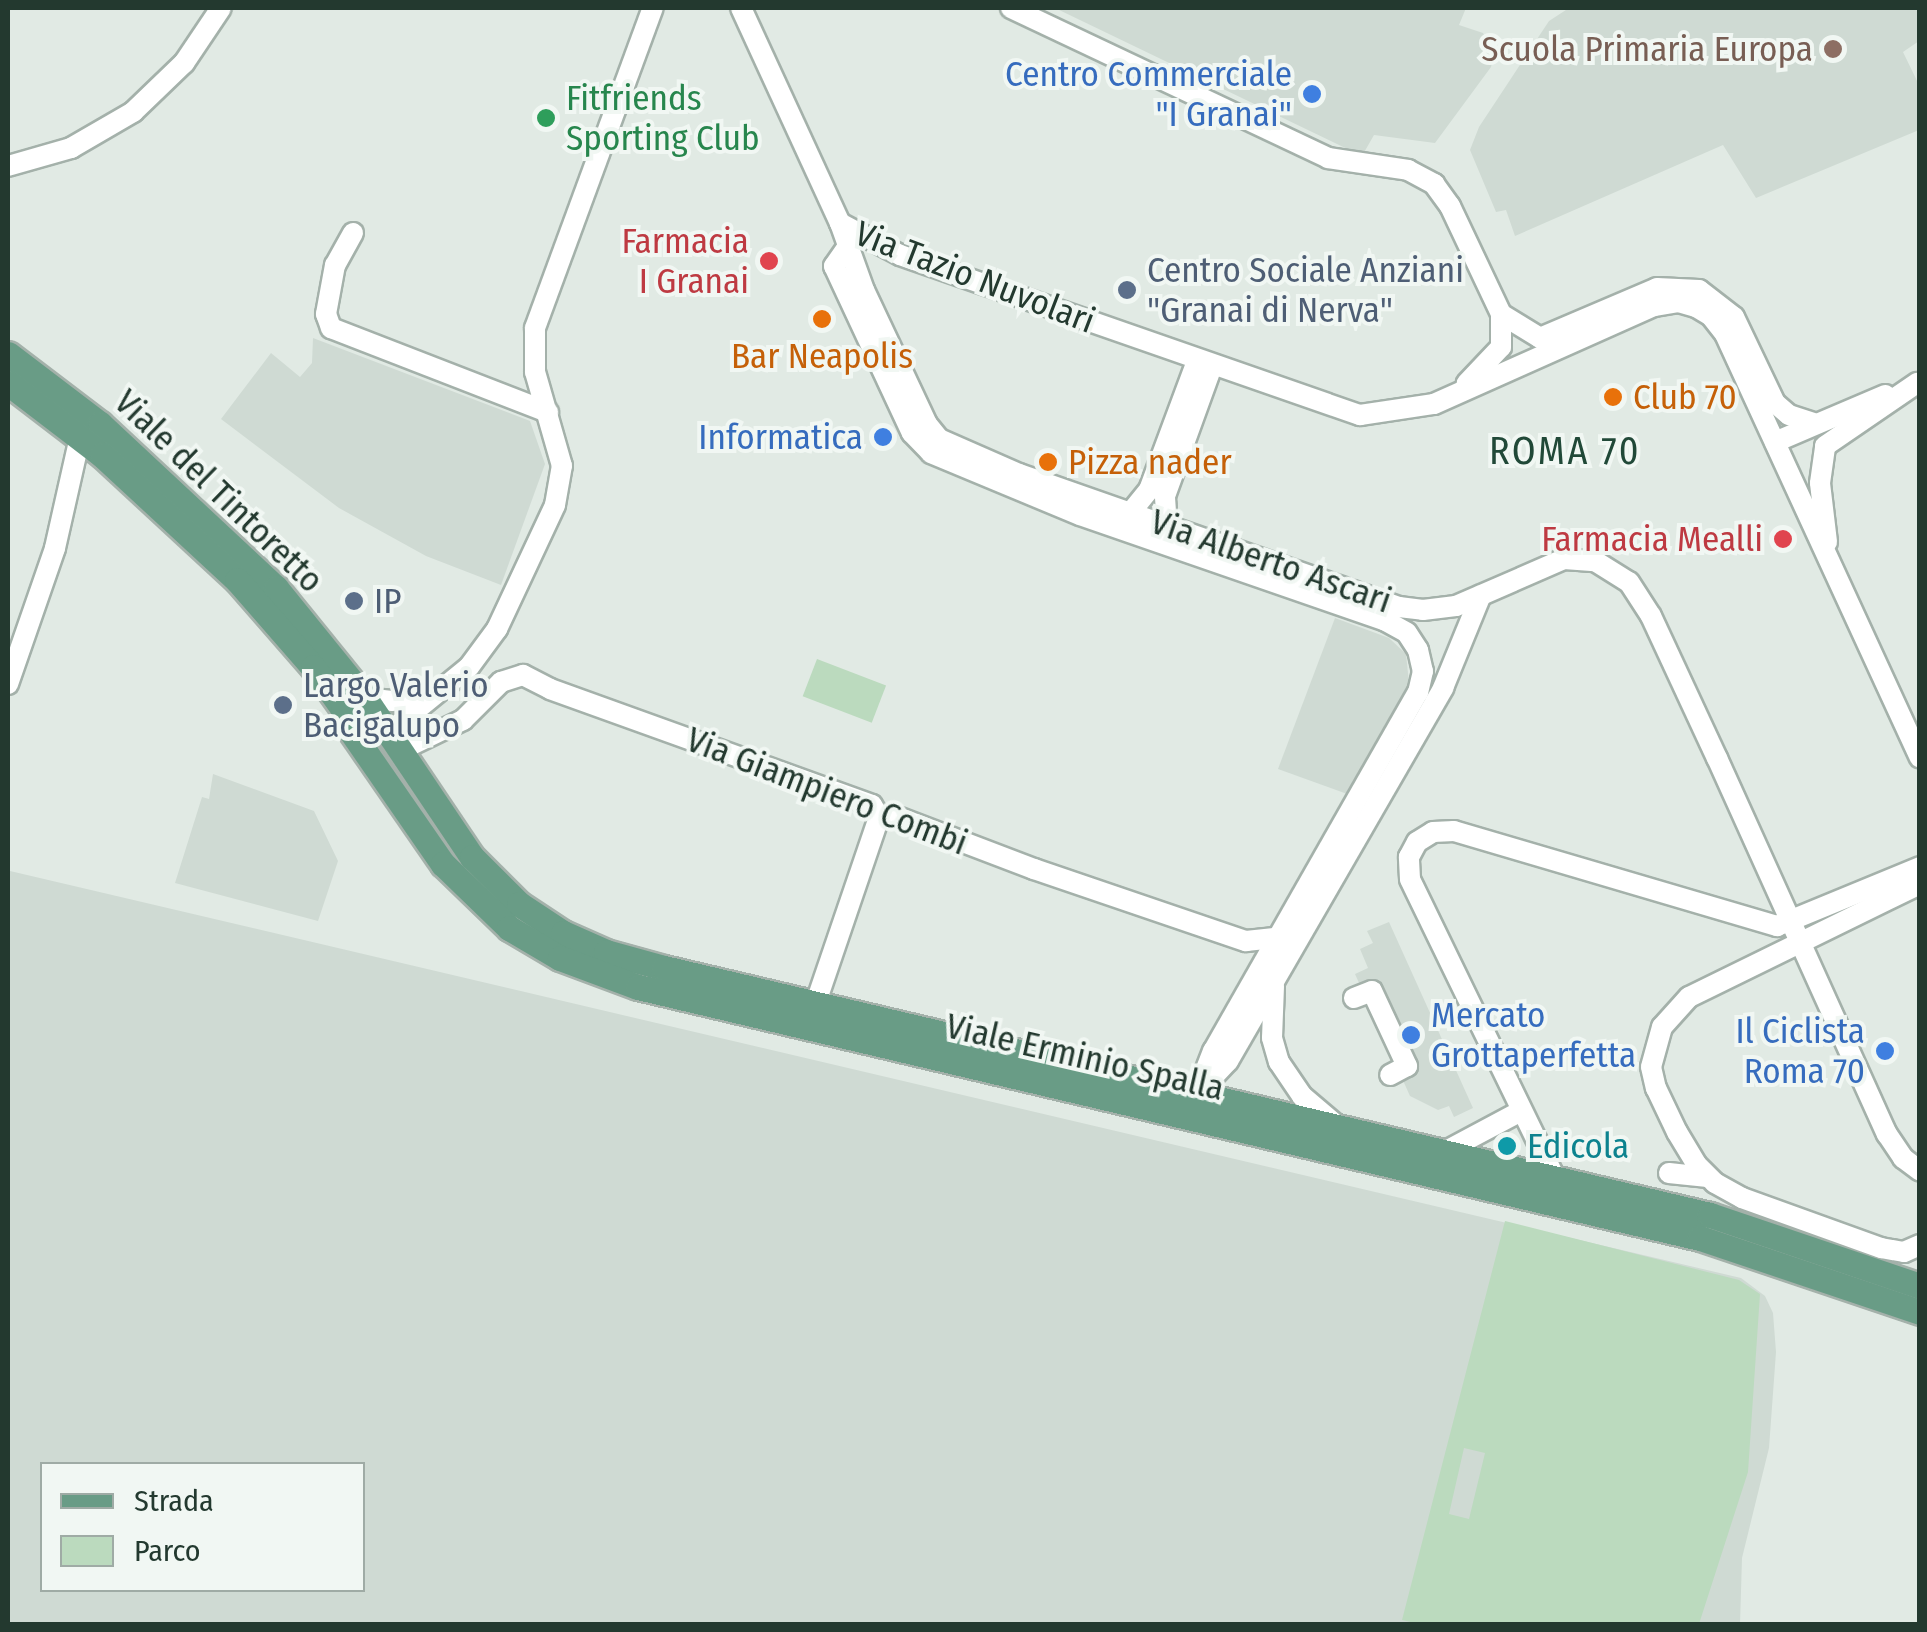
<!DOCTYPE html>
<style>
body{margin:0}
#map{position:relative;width:1927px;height:1632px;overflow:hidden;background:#e1eae4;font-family:"Fira Sans Condensed",sans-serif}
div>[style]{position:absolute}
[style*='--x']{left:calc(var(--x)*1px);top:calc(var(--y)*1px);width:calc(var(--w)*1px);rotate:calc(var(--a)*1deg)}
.built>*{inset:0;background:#cfdad3}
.green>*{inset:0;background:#bbdabe;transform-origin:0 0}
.roads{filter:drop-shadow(2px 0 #a4b1aa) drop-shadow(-2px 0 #a4b1aa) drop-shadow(0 2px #a4b1aa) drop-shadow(0 -2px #a4b1aa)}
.minor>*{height:20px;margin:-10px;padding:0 10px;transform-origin:10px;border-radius:10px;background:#fff}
.major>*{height:25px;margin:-12.5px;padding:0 12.5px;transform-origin:12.5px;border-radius:12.5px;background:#699c86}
.dots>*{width:28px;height:28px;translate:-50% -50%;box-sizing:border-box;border:5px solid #f1f7f3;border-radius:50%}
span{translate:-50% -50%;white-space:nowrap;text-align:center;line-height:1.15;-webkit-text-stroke:8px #f1f7f3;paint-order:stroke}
.education-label{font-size:35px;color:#785e54}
.right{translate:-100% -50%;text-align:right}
.shop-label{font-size:35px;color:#366cbe}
.left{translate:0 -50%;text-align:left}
.leisure-label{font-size:35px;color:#27864d}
.health-label{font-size:35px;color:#be3a42}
.service-label{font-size:35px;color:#4e5e75}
.street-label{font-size:35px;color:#23392f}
.food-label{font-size:35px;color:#c56008}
.culture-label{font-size:35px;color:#0d838f}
.neighbourhood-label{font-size:38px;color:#214938;letter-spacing:2.5px}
.frame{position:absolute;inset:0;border:10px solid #23392f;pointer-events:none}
.legend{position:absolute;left:40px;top:1462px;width:325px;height:130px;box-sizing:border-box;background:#f1f7f3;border:2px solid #9faba5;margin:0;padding:12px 18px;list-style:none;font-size:30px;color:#23392f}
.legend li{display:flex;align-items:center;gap:20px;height:50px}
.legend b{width:50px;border:2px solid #9faba5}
</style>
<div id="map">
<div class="built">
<i style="clip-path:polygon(1055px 8px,1466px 8px,1459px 25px,1483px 33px,1494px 53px,1491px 67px,1435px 143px,1374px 135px,1362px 156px)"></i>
<i style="clip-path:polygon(1569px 8px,1919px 8px,1919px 41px,1903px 52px,1919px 85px,1919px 130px,1756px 198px,1723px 145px,1515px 236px,1506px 210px,1496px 212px,1470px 150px,1479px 127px,1549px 21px)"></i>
<i style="clip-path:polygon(313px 338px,530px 421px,545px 464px,501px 585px,426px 556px,339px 508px,221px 419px,271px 353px,300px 377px,312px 363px)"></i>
<i style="clip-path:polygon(1335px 618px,1389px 638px,1406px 654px,1409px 683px,1350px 795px,1278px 769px)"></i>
<i style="clip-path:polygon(213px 774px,314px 811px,338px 861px,318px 921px,175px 883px,202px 797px,209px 799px)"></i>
<i style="clip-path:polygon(evenodd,10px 871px,1741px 1278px,1765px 1296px,1773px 1313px,1776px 1352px,1769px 1448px,1742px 1558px,1740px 1624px,8px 1624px,10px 871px,42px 1464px,362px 1464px,362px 1590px,42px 1590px,42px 1464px)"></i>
<i style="clip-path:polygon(1389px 922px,1473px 1108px,1454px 1117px,1449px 1106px,1438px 1110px,1410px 1096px,1355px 974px,1368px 968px,1360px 949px,1373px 943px,1367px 931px)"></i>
</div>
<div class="green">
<i style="left:817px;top:659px;width:74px;height:40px;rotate:21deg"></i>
<i style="clip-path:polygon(evenodd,1505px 1221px,1739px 1280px,1760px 1294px,1748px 1472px,1699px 1624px,1419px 1624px,1402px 1620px,1505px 1221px,1464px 1448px,1485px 1453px,1469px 1519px,1449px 1514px,1464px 1448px)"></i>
</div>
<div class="roads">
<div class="minor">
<i style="--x:741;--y:8;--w:237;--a:65.3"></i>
<i style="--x:840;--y:223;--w:71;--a:70.3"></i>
<i style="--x:864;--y:290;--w:148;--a:64.8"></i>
<i style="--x:927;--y:424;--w:19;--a:51"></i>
<i style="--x:939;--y:439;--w:87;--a:23.6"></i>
<i style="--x:1019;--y:474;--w:403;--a:19.3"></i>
<i style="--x:1399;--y:607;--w:24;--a:7"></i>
<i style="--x:1423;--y:610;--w:33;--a:-7"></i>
<i style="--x:1456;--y:606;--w:118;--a:-23.5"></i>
<i style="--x:1564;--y:559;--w:31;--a:4"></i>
<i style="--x:1595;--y:561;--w:40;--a:32"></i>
<i style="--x:1629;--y:582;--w:40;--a:57.1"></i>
<i style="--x:1651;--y:616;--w:157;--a:65.1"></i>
<i style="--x:1717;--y:758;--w:413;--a:65.7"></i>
<i style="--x:1887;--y:1134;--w:29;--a:56"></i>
<i style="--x:1903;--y:1158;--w:21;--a:37"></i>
<i style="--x:1011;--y:8;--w:351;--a:25.3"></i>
<i style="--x:1328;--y:158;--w:81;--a:8.5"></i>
<i style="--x:1408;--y:170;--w:30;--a:28"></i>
<i style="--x:1434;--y:184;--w:27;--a:54"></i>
<i style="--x:1450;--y:206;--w:119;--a:64.7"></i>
<i style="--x:1501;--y:314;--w:33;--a:90"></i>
<i style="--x:1501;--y:347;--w:50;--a:133.4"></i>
<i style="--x:8;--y:166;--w:66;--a:-15.9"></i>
<i style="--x:71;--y:148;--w:72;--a:-30.1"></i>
<i style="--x:133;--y:112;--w:71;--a:-43.9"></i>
<i style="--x:184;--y:63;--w:66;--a:-56.1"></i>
<i style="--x:840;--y:223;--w:68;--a:28.1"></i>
<i style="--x:900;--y:255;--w:487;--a:19.2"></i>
<i style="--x:1360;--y:415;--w:75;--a:-8.5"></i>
<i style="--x:1434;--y:404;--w:241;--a:-24"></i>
<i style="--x:1654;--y:306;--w:24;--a:-9"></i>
<i style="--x:1678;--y:302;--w:19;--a:16"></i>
<i style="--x:1696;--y:307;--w:17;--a:31"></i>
<i style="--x:1711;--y:316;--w:23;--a:52"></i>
<i style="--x:1725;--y:334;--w:466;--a:65.3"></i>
<i style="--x:353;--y:233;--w:37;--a:119"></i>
<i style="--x:335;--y:265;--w:50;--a:100.4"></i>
<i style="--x:326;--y:314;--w:15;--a:70"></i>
<i style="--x:331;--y:328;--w:233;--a:21.2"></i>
<i style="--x:846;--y:249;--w:21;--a:125"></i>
<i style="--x:834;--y:266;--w:184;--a:65"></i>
<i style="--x:912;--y:433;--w:28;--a:46"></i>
<i style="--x:931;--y:453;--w:161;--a:22.6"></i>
<i style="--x:1080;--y:515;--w:322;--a:19.1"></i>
<i style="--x:1384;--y:620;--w:26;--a:29"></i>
<i style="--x:1407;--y:633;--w:20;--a:57"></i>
<i style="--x:1418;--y:650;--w:22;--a:77"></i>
<i style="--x:1423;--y:671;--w:22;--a:103"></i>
<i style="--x:1418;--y:692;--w:413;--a:119.7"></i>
<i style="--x:1213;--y:1051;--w:58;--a:111.3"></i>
<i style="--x:1501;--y:314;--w:46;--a:31.6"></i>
<i style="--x:1540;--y:338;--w:127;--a:-23.1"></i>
<i style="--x:1657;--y:288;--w:42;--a:2.7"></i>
<i style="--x:1699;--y:290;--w:44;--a:37.6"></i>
<i style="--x:1734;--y:317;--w:95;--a:64.5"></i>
<i style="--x:1775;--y:403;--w:18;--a:41"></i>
<i style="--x:1789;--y:415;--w:25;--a:18"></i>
<i style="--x:1775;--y:442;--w:120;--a:-23.1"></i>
<i style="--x:1131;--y:512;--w:28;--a:-51"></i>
<i style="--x:1149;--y:490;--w:138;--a:-69.6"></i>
<i style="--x:1167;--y:526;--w:30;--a:-94"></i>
<i style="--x:1165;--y:496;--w:138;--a:-70.1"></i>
<i style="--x:1827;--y:542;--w:59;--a:-96.8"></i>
<i style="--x:1820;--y:483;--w:37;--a:-82"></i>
<i style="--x:1825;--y:446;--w:112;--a:-34.4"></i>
<i style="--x:8;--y:684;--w:144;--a:-70.9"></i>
<i style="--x:55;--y:548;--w:114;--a:-77.3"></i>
<i style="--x:365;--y:698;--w:27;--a:6"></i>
<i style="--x:392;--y:701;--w:46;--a:-11.3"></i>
<i style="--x:344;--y:711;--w:30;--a:40"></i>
<i style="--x:367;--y:730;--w:21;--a:8"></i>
<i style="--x:388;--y:733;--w:104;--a:-39.2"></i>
<i style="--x:469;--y:667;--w:47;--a:-53.6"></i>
<i style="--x:497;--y:629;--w:137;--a:-64.9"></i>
<i style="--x:555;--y:505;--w:40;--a:-80"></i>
<i style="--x:562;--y:466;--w:98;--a:-106"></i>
<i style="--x:535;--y:372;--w:44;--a:-90"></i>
<i style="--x:535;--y:328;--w:341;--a:-69.8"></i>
<i style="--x:399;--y:751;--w:71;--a:-25.8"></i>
<i style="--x:463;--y:720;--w:54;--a:-45"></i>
<i style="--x:501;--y:682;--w:23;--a:-18"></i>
<i style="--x:523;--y:675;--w:30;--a:27"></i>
<i style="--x:550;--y:689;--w:342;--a:19.8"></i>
<i style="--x:872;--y:805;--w:14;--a:60"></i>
<i style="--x:879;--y:817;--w:13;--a:-9"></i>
<i style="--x:892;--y:815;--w:152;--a:20.8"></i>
<i style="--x:1034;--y:869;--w:224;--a:18.8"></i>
<i style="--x:1246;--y:941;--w:31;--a:-6"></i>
<i style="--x:1920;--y:884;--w:257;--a:153.9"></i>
<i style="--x:1689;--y:997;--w:40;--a:132"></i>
<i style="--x:1662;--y:1027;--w:41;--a:105.4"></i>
<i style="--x:1651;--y:1067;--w:22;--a:77"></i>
<i style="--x:1656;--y:1088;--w:49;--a:64.5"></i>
<i style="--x:1677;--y:1132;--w:37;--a:59"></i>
<i style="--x:1696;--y:1164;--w:27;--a:45"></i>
<i style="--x:1715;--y:1183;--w:31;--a:29"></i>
<i style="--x:1742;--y:1198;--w:148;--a:19.8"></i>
<i style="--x:1881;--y:1248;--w:23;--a:10"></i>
<i style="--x:1904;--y:1252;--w:17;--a:-24"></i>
<i style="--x:1274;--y:986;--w:52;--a:92.2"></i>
<i style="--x:1272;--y:1038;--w:25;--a:74"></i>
<i style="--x:1279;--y:1062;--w:41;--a:55.9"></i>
<i style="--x:1302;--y:1096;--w:42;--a:40.2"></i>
<i style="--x:1354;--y:998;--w:19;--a:-21"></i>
<i style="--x:1372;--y:991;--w:83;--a:65"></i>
<i style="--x:1407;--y:1066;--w:19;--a:152"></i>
<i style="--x:812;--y:1014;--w:208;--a:-71.2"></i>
<i style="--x:1198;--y:1093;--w:44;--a:-46.8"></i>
<i style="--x:1228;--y:1061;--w:431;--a:-60"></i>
<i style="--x:1443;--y:688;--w:100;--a:-67.8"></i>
<i style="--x:1444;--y:1152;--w:87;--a:-28"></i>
<i style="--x:1669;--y:1173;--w:39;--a:6"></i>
<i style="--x:1555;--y:1178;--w:332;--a:-115.9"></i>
<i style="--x:1410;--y:879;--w:22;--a:-93"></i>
<i style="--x:1409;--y:857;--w:17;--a:-62"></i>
<i style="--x:1417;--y:842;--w:19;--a:-32"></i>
<i style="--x:1433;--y:832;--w:21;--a:-3"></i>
<i style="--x:1454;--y:831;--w:337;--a:16.4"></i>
<i style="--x:1777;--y:926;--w:155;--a:-22.4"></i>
</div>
<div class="major">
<i style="--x:8;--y:354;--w:116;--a:37.3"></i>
<i style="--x:100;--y:424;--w:241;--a:43"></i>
<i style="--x:276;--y:588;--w:141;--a:51"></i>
<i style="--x:365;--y:698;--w:192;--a:56.1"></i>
<i style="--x:472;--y:857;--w:66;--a:45"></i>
<i style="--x:519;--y:904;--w:53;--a:33.4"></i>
<i style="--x:563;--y:933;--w:47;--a:23.8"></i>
<i style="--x:606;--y:952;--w:60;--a:15.4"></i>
<i style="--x:664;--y:968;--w:1075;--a:13.29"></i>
<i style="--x:1710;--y:1215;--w:222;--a:18.7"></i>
<i style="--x:8;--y:383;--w:118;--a:37.5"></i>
<i style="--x:102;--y:455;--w:184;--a:42.8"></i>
<i style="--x:237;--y:580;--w:116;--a:48.9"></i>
<i style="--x:313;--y:667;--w:52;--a:54.5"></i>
<i style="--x:343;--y:709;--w:19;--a:74"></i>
<i style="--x:348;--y:727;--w:167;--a:55.3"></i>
<i style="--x:443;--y:864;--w:92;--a:44.1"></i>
<i style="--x:509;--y:928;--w:59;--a:30.5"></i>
<i style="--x:560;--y:958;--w:83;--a:20.4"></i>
<i style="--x:638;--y:987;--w:1091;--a:13.3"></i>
<i style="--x:1700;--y:1238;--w:232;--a:18.6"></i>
</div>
</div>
<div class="dots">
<i style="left:1833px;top:49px;background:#8d6e63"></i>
<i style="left:1312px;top:94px;background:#3f7fe0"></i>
<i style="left:546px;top:118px;background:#2e9e5b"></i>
<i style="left:769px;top:261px;background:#e0444e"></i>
<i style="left:1127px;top:290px;background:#5c6f8a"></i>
<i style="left:822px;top:319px;background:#e8710a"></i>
<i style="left:1613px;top:397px;background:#e8710a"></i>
<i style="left:883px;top:437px;background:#3f7fe0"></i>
<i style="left:1048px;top:462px;background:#e8710a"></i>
<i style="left:1783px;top:539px;background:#e0444e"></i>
<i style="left:354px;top:601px;background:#5c6f8a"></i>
<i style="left:283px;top:705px;background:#5c6f8a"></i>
<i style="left:1411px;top:1035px;background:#3f7fe0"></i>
<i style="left:1885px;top:1051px;background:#3f7fe0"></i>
<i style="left:1507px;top:1146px;background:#0f9aa8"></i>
</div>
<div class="education-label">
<span class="right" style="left:1813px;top:49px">Scuola Primaria Europa</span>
</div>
<div class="shop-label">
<span class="right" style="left:1292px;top:94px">Centro Commerciale<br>"I Granai"</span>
<span class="right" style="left:863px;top:437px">Informatica</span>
<span class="left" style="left:1431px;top:1035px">Mercato<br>Grottaperfetta</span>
<span class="right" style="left:1865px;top:1051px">Il Ciclista<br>Roma 70</span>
</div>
<div class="leisure-label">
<span class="left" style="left:566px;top:118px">Fitfriends<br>Sporting Club</span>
</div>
<div class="health-label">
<span class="right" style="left:749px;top:261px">Farmacia<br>I Granai</span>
<span class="right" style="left:1763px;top:539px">Farmacia Mealli</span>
</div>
<div class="service-label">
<span class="left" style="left:1147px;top:290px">Centro Sociale Anziani<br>"Granai di Nerva"</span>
<span class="left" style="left:374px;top:601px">IP</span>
<span class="left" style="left:303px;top:705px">Largo Valerio<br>Bacigalupo</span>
</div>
<div class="street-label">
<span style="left:975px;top:277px;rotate:21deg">Via Tazio Nuvolari</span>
<span style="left:219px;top:491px;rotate:44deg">Viale del Tintoretto</span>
<span style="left:1271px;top:561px;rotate:19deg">Via Alberto Ascari</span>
<span style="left:827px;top:791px;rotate:21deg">Via Giampiero Combi</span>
<span style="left:1085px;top:1057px;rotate:13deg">Viale Erminio Spalla</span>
</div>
<div class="food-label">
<span style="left:822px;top:356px">Bar Neapolis</span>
<span class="left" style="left:1633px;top:397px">Club 70</span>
<span class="left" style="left:1068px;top:462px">Pizza nader</span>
</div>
<div class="culture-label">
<span class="left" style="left:1527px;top:1146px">Edicola</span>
</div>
<div class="neighbourhood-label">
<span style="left:1565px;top:452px">ROMA 70</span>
</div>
<div class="frame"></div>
<ul class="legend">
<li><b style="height:12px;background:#699c86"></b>Strada</li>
<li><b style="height:28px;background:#bbdabe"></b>Parco</li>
</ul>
</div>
